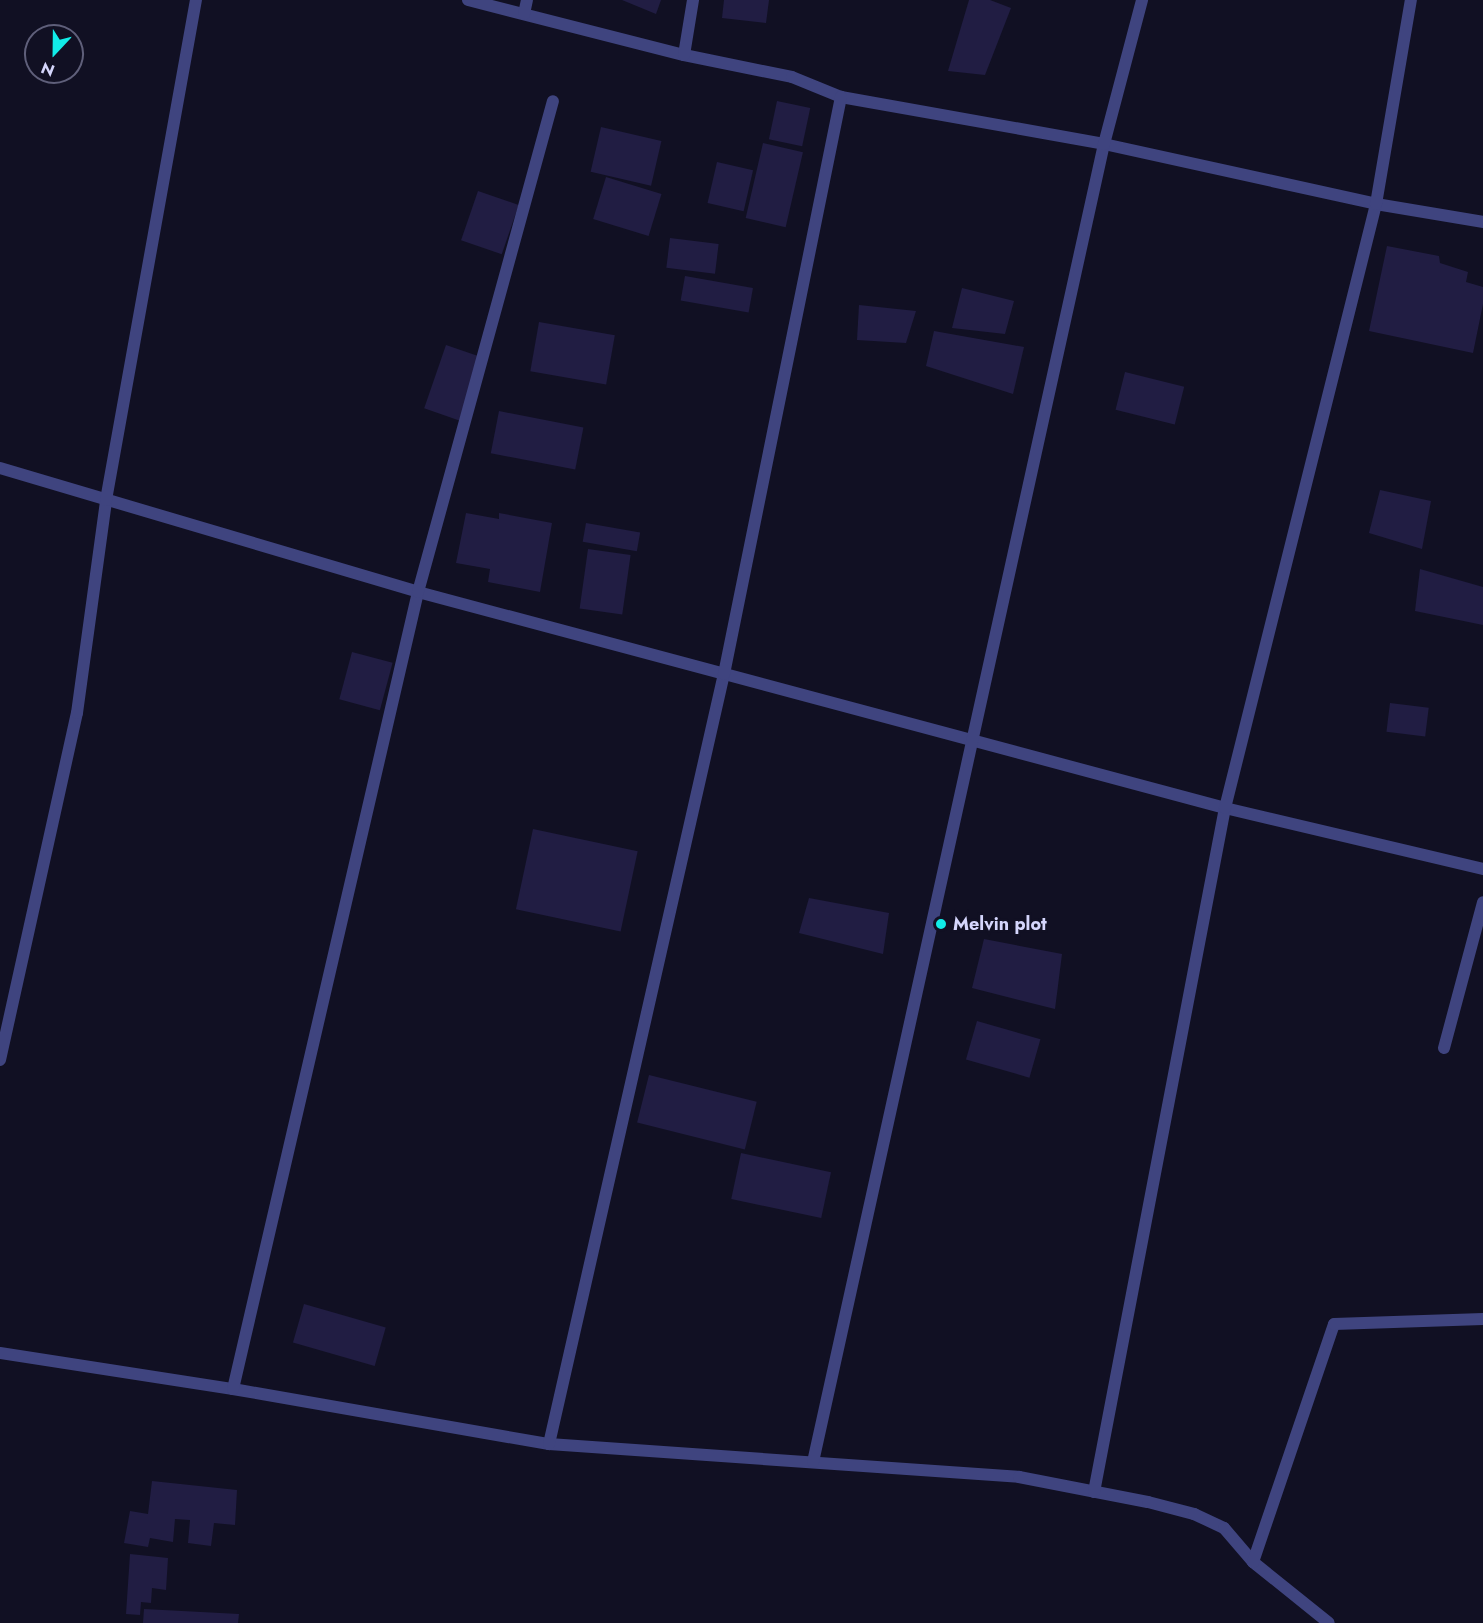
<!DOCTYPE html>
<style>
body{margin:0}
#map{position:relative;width:1483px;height:1623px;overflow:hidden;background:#111023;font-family:Jost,sans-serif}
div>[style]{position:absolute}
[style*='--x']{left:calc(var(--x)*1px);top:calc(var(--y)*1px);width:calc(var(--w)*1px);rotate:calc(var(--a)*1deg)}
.building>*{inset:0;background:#211d43;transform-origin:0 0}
.street>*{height:12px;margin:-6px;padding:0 6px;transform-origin:6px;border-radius:6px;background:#3f447f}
.dots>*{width:16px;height:16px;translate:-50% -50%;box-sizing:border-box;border:3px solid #111023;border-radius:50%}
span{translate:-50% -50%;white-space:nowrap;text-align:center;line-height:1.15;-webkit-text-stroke:5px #111023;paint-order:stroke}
.poi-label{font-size:18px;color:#d5d6fc;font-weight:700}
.left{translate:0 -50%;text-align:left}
.north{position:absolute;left:24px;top:24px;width:60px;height:60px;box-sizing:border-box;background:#111023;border:2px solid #5f5f7a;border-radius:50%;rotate:202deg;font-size:16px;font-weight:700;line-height:24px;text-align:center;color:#d5d6fc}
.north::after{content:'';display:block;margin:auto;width:21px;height:27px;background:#11ece8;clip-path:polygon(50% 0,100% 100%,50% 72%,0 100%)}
</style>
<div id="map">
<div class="building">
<i style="clip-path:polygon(622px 0,661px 0,656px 14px)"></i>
<i style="clip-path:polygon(724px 0,769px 0,766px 23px,722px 18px)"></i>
<i style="clip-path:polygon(969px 0,990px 0,1011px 8px,985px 75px,948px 71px)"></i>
<i style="left:777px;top:101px;width:34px;height:39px;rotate:12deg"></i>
<i style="left:601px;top:127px;width:62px;height:46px;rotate:13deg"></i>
<i style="left:763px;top:143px;width:41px;height:77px;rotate:13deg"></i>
<i style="left:717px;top:162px;width:37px;height:42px;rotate:13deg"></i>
<i style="left:606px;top:177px;width:58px;height:44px;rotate:17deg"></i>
<i style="left:478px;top:191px;width:43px;height:52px;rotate:19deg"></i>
<i style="left:670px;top:238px;width:49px;height:30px;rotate:7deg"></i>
<i style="clip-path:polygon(1387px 246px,1439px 256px,1440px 263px,1468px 272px,1466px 282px,1483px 287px,1483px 304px,1473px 353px,1369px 331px)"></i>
<i style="left:685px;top:276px;width:69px;height:25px;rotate:10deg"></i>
<i style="clip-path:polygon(962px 288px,1014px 301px,1005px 334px,952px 328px)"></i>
<i style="clip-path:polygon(859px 305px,916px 311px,906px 343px,857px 340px)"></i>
<i style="left:539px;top:322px;width:77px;height:50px;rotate:10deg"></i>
<i style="clip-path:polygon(934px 331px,1024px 347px,1013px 394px,926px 366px)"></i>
<i style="left:446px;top:345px;width:37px;height:67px;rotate:19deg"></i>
<i style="left:1125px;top:372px;width:61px;height:39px;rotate:14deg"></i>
<i style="left:499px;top:411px;width:86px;height:43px;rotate:11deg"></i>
<i style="clip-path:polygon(1380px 490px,1431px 501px,1422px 549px,1369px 533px)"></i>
<i style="clip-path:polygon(466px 513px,499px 519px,499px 513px,552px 523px,540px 592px,488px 582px,490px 569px,456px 563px)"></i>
<i style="left:586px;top:523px;width:55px;height:19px;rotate:10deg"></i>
<i style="left:588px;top:549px;width:43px;height:60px;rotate:8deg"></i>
<i style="clip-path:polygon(1420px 569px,1483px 587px,1483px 625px,1415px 611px)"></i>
<i style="left:352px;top:652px;width:42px;height:49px;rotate:15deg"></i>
<i style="left:1390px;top:703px;width:39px;height:29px;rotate:7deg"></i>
<i style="left:533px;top:829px;width:107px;height:82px;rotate:12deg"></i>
<i style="clip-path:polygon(809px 898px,889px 913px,883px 954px,799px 933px)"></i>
<i style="clip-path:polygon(984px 939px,1062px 954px,1055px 1009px,972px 988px)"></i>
<i style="left:977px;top:1021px;width:66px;height:40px;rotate:16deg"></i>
<i style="left:649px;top:1075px;width:111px;height:49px;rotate:14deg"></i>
<i style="left:741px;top:1153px;width:92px;height:47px;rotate:12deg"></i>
<i style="left:304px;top:1304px;width:85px;height:40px;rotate:16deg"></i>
<i style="clip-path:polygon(152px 1481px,237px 1490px,235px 1525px,214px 1523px,211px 1546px,188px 1543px,190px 1520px,175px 1519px,173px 1542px,150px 1538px,148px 1547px,124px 1543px,130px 1511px,148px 1514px)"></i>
<i style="clip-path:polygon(130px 1554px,168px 1558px,166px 1590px,152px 1588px,151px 1603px,141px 1602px,140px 1615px,126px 1614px)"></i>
<i style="clip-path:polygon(144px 1609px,239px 1614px,238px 1623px,143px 1623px)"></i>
</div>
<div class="street">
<i style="--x:468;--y:0;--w:223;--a:14.3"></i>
<i style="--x:684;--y:55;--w:110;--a:11.5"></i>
<i style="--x:792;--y:77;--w:53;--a:22.2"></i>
<i style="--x:841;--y:97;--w:267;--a:10.1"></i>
<i style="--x:1104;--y:144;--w:279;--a:12.4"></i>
<i style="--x:1376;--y:204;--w:109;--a:9.5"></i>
<i style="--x:524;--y:14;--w:14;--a:-78"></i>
<i style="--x:684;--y:55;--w:56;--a:-80.7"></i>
<i style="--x:0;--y:468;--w:436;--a:16.5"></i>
<i style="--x:418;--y:592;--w:835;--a:14.98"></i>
<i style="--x:1225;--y:808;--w:265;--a:13.3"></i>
<i style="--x:1444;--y:1048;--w:151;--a:-75"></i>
<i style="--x:0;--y:1060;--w:355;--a:-77.5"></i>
<i style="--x:77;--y:713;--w:215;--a:-82.2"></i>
<i style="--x:106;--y:500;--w:508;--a:-79.8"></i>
<i style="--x:0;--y:1353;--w:236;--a:8.8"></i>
<i style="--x:233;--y:1389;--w:321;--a:9.9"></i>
<i style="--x:549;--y:1444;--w:471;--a:4"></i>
<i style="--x:1019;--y:1477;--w:131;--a:11"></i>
<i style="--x:1148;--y:1502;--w:48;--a:14.6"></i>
<i style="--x:1194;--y:1514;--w:33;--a:25"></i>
<i style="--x:1224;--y:1528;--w:45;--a:49.5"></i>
<i style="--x:1253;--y:1562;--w:97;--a:38.8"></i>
<i style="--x:233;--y:1389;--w:818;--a:-76.93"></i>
<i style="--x:418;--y:592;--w:509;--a:-74.63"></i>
<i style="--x:549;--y:1444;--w:790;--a:-77.2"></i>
<i style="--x:724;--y:674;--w:589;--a:-78.54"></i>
<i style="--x:813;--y:1462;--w:1350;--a:-77.55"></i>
<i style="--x:1104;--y:144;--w:149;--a:-75.2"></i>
<i style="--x:1094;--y:1492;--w:696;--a:-79.16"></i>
<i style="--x:1225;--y:808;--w:623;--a:-75.96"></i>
<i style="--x:1376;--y:204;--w:207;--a:-80.3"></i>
<i style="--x:1253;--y:1562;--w:251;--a:-71.2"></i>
<i style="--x:1334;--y:1324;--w:149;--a:-1.9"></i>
</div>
<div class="dots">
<i style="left:941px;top:924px;background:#11ece8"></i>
</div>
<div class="poi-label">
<span class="left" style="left:953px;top:924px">Melvin plot</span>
</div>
<div class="north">N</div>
</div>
